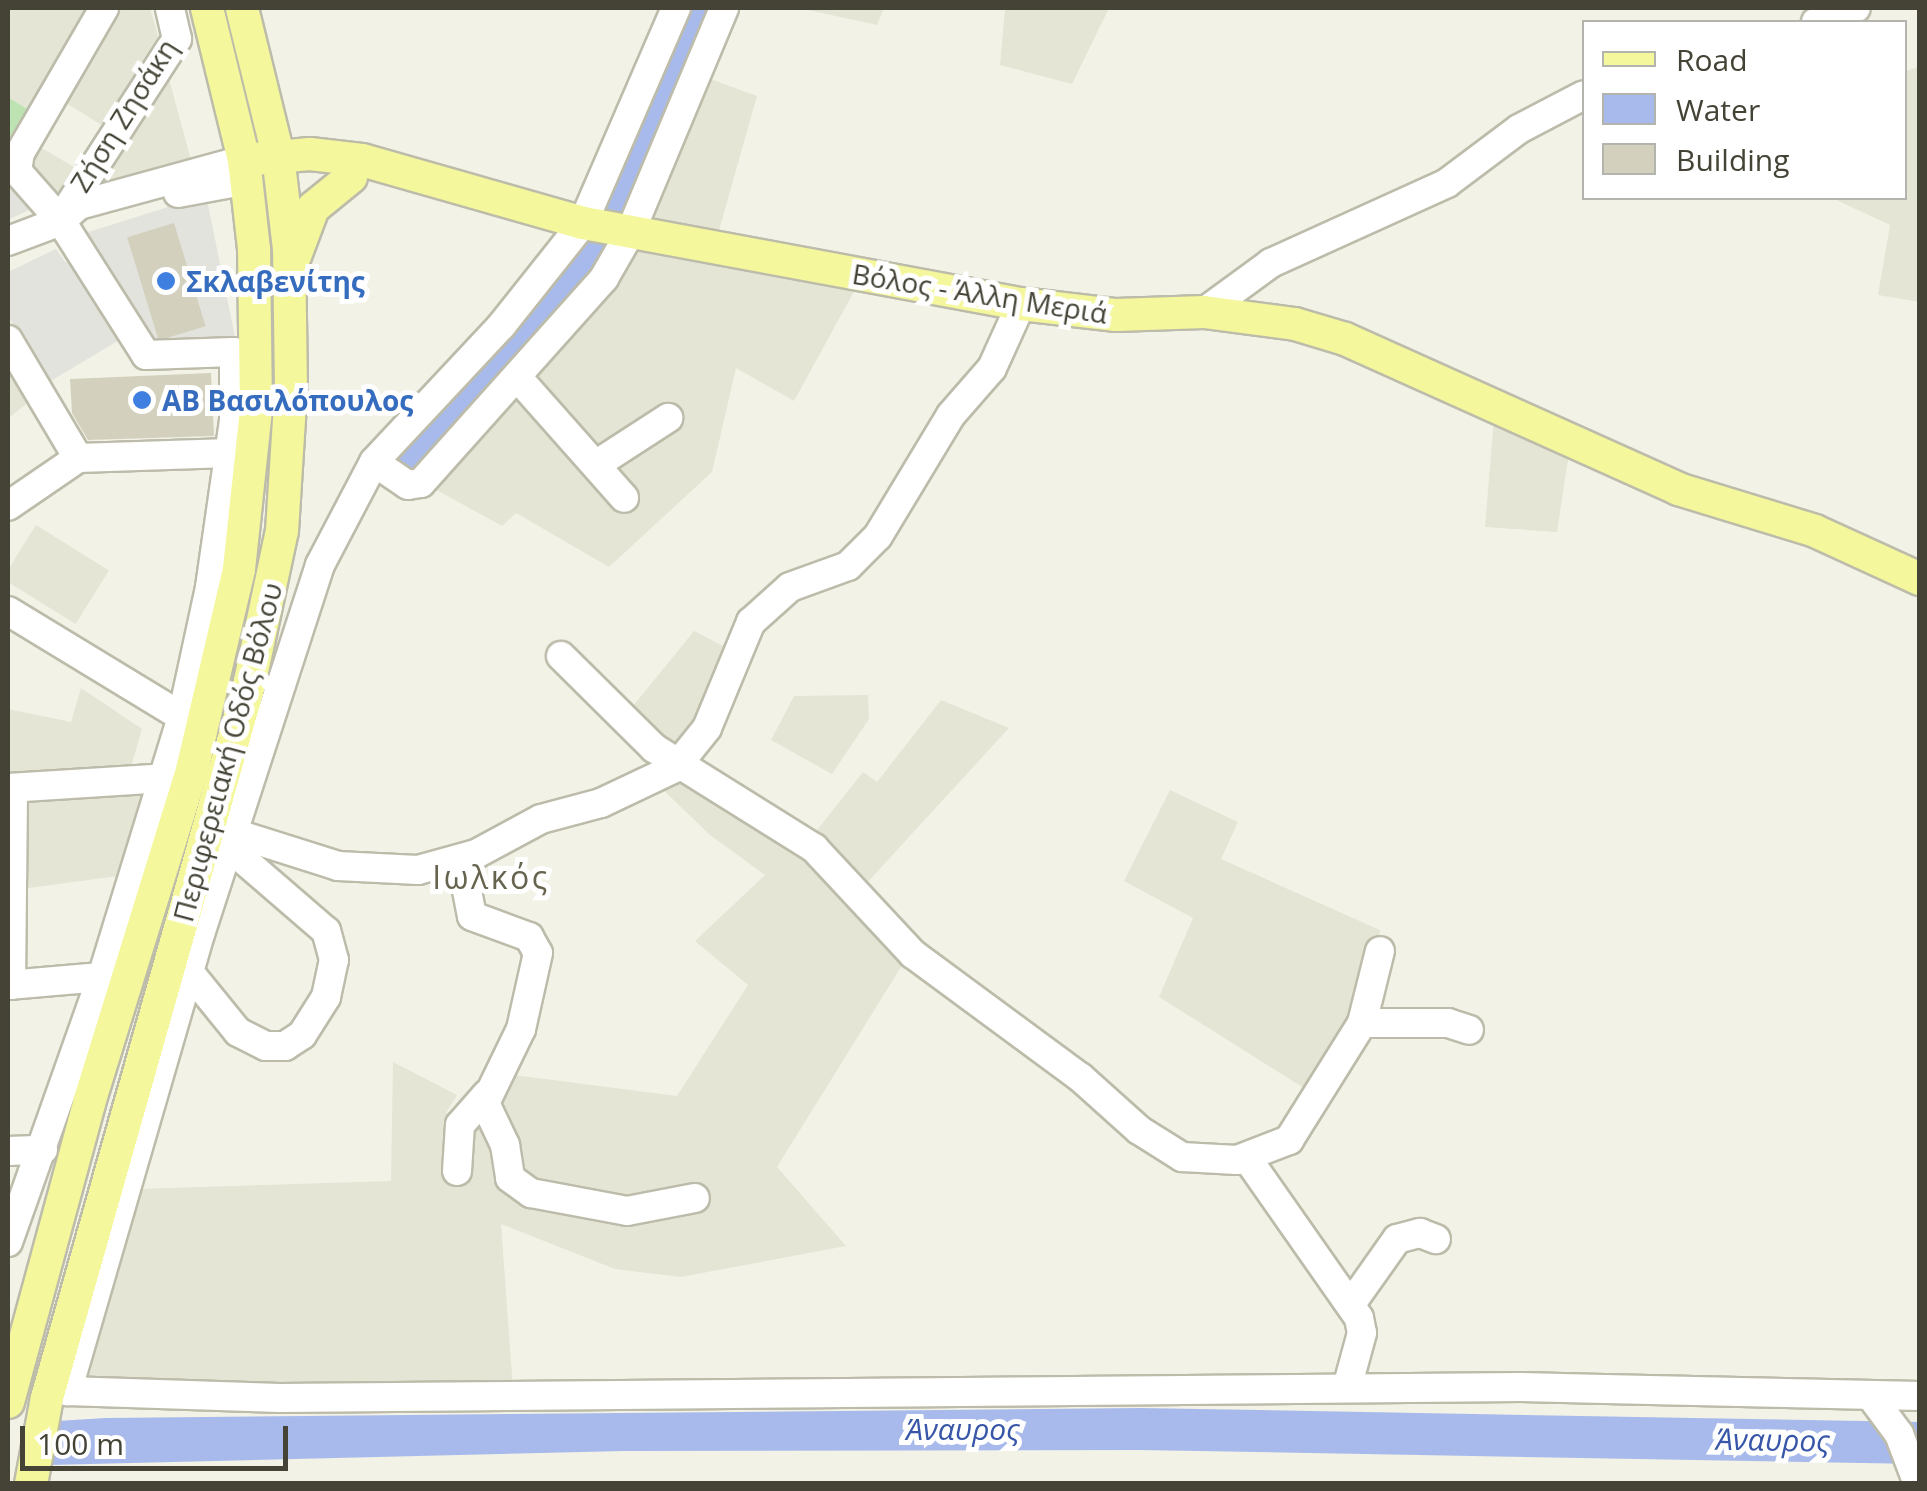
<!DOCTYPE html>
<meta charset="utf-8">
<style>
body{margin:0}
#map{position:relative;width:1927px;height:1491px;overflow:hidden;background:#f2f2e7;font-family:"Open Sans",sans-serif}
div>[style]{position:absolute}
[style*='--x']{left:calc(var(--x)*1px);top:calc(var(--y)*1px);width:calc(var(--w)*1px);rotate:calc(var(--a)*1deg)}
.residential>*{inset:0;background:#e5e5d5;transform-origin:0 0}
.green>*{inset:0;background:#bee3b2}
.parking>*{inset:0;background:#e3e3de}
.water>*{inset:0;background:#a7baeb}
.pier>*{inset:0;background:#f2f2e7}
.building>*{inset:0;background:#d3d1bd;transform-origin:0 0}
.roads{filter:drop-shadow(2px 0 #bdbcaa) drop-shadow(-2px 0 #bdbcaa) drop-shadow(0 2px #bdbcaa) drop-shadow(0 -2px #bdbcaa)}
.minor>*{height:28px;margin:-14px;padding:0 14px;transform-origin:14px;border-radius:14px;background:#fff}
.major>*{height:32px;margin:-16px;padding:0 16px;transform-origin:16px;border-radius:16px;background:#f4f79b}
.dots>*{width:28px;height:28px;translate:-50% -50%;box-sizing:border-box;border:5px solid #fff;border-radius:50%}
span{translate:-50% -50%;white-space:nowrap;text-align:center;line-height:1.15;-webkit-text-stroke:10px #fff;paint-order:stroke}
.street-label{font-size:28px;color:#444336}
.shop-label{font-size:28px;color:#366cbe;font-weight:700}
.left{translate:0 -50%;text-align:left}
.water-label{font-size:30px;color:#3756a8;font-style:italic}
.quarter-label{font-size:32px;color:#66644e;letter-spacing:2.5px}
.frame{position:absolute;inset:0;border:10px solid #444336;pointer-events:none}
.legend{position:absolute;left:1582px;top:20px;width:325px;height:180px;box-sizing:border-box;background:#fff;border:2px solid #b4b4af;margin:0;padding:12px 18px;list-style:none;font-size:30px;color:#444336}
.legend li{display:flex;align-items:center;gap:20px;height:50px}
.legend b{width:50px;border:2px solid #b4b4af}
.scale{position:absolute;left:20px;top:1426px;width:268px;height:45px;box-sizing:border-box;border:5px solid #444336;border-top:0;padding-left:12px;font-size:30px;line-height:35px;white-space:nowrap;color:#444336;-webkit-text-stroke:8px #fff;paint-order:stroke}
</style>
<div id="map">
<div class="residential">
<i style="clip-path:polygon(8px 8px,96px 8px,35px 114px,8px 97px)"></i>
<i style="clip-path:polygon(117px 8px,150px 8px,160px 43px,105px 127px,61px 100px)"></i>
<i style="clip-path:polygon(799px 8px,884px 8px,877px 25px)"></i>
<i style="clip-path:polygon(1005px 8px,1109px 8px,1072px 84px,1000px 65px)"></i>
<i style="clip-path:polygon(165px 64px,191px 160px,60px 201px,25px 167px,38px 146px,93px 178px)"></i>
<i style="clip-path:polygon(1919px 67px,1920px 67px,1919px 302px,1878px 295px,1890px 225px,1832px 198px,1904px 198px,1905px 71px)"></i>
<i style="clip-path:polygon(705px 77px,757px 96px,718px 234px,652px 220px,651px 211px)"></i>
<i style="clip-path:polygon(640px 247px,857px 286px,794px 401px,736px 368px,712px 472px,609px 567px,516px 513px,502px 526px,431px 487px,579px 326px)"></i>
<i style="clip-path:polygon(8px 362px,31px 400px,10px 417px,8px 415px)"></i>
<i style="clip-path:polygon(1494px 417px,1569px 453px,1557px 532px,1485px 527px)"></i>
<i style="left:36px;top:525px;width:86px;height:63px;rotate:32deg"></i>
<i style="clip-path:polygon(694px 631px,729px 649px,712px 699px,676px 756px,629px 711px)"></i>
<i style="clip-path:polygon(81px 688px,142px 729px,131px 767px,8px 778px,8px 709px,71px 722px)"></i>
<i style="clip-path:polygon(868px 695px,869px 719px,832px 774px,771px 740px,794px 696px)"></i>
<i style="clip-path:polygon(941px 700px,1009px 728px,853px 898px,906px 959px,777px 1167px,846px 1246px,681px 1277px,615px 1269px,501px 1224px,513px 1388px,76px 1388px,135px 1189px,391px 1181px,393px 1062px,457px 1095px,446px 1113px,481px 1123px,507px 1074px,677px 1096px,748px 985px,695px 941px,765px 875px,710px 835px,658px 785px,679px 771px,802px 849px,863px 772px,877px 782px)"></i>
<i style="clip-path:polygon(145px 790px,118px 876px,14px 890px,8px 797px)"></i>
<i style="clip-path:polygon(1170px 790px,1238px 822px,1221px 859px,1380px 930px,1368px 999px,1312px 1093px,1159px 997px,1193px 918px,1124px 881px)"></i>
</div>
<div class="green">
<i style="clip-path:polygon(8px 97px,35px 114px,8px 164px)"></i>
</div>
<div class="parking">
<i style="clip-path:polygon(8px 180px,33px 208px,8px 220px)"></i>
<i style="clip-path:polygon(206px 195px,236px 342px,149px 347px,79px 235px)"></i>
<i style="clip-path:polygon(56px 249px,66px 263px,77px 257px,126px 336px,49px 382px,8px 316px,8px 272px)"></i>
</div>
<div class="water">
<i style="clip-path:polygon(693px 8px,718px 8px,614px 256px,421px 476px,394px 459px,586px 243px)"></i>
<i style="clip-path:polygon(1140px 1408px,1920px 1422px,1919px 1464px,1140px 1450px,624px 1451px,8px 1466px,8px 1424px,106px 1418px)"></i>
</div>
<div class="pier">
<i style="clip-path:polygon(59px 1416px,52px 1468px,8px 1471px,8px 1419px)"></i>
</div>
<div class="building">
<i style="left:174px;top:223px;width:108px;height:49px;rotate:73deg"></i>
<i style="clip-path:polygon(211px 373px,214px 436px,88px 440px,72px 413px,70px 379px)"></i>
</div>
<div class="roads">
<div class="minor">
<i style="--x:676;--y:8;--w:234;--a:113.4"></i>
<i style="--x:583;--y:223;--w:130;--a:128.5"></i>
<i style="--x:502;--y:325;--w:187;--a:133.1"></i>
<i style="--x:374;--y:462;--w:116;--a:117.7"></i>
<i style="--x:320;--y:565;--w:388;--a:108"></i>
<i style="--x:200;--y:934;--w:476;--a:106.2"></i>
<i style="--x:67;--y:1391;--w:213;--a:1.9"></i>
<i style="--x:280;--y:1398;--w:1241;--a:-0.51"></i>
<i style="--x:1521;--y:1387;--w:399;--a:1.3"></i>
<i style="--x:1816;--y:22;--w:42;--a:-19.3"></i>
<i style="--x:178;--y:193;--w:71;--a:-10.5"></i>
<i style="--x:63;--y:215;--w:210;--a:-57.1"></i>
<i style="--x:177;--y:39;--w:32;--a:-103"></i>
<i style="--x:8;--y:241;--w:57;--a:-20.7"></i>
<i style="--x:61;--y:221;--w:24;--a:-42"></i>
<i style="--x:79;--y:205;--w:171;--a:-15.3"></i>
<i style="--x:1204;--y:312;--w:83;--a:-36.2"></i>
<i style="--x:1271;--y:263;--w:193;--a:-24.4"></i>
<i style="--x:1447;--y:183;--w:90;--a:-36.9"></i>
<i style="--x:1519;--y:129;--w:73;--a:-27.6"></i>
<i style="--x:8;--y:340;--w:137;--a:59.3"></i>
<i style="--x:78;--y:458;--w:152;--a:-1.9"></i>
<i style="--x:518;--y:378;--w:160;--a:48.5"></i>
<i style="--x:374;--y:462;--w:41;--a:34.1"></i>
<i style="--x:408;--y:485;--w:13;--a:-9"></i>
<i style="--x:421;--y:483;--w:275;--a:-48.2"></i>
<i style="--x:604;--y:278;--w:52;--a:-60"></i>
<i style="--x:630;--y:233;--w:244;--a:-67.3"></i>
<i style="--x:597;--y:464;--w:85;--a:-32.9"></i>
<i style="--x:8;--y:506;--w:85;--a:-34.4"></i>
<i style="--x:8;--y:611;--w:204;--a:31.3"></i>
<i style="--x:561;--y:656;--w:131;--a:44.7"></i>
<i style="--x:654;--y:748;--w:189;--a:32"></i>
<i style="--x:814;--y:848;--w:145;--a:47"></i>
<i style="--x:913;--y:954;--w:207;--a:36.4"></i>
<i style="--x:1080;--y:1077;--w:79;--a:41.9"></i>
<i style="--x:1139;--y:1130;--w:51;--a:32.1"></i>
<i style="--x:1182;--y:1157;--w:55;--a:3.1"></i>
<i style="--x:1237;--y:1160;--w:56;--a:-21"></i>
<i style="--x:1289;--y:1140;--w:138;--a:-58"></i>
<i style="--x:1362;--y:1023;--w:74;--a:-76"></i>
<i style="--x:8;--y:788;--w:157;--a:-3.6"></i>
<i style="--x:234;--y:833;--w:109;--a:17.6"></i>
<i style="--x:338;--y:866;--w:80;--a:2.9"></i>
<i style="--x:418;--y:870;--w:60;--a:-15.4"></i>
<i style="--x:476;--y:854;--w:74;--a:-28.3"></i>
<i style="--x:541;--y:819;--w:62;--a:-14.9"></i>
<i style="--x:601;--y:803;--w:82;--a:-25.3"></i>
<i style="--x:675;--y:768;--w:51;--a:-51.3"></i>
<i style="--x:707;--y:728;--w:115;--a:-67.5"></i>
<i style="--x:751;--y:622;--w:52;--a:-41.9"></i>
<i style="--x:790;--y:587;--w:62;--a:-19.9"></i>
<i style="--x:848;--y:566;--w:42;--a:-45"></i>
<i style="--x:878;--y:536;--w:141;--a:-58.9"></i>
<i style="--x:951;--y:415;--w:62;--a:-48.9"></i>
<i style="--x:992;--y:368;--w:70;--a:-65.6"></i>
<i style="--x:461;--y:860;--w:57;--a:78.9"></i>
<i style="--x:472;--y:916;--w:61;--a:20.2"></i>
<i style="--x:529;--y:937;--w:18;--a:61"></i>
<i style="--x:538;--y:953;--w:78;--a:102.6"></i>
<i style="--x:521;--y:1029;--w:82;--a:115.9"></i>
<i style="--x:485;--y:1103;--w:47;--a:64.5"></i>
<i style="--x:505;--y:1145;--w:33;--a:81"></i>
<i style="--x:510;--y:1178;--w:26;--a:36"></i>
<i style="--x:531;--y:1193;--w:98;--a:10.6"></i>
<i style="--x:627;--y:1211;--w:69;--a:-10.8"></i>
<i style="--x:190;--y:973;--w:76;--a:50.9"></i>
<i style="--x:238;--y:1032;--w:31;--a:27"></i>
<i style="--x:266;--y:1046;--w:19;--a:0"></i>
<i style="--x:285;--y:1046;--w:20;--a:-33"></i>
<i style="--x:302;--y:1035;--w:45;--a:-57.7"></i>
<i style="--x:326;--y:997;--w:38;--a:-78"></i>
<i style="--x:334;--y:960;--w:30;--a:-105"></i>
<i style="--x:326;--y:931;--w:127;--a:-139.2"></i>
<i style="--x:8;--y:985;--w:94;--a:-4.9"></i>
<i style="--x:11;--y:985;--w:197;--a:-89.4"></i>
<i style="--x:1362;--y:1023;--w:86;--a:0"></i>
<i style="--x:1448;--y:1023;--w:22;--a:18"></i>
<i style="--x:8;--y:1151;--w:35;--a:-2"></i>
<i style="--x:1247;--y:1158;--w:195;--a:55"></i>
<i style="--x:1359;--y:1318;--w:15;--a:79"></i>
<i style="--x:1362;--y:1333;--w:57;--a:105.3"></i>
<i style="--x:457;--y:1171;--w:46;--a:-86.3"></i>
<i style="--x:460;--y:1125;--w:41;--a:-48.9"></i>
<i style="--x:8;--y:1242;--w:281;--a:-70.5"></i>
<i style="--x:102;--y:977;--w:272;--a:-72.9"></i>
<i style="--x:182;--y:717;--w:133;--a:-77.8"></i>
<i style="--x:210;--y:587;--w:168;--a:-81.8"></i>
<i style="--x:234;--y:421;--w:69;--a:-90"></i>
<i style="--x:234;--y:352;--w:88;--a:178"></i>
<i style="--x:146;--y:355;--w:159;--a:-122.4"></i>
<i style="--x:61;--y:221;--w:67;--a:-131.3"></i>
<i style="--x:17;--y:171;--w:18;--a:-81"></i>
<i style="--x:20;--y:153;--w:168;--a:-59.9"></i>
<i style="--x:1351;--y:1304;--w:80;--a:-54.7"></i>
<i style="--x:1397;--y:1239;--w:24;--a:-15"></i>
<i style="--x:1420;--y:1233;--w:17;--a:21"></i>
<i style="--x:1873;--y:1399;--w:44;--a:53.4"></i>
<i style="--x:1899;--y:1434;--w:53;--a:69.2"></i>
</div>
<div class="major">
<i style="--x:244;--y:160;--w:66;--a:-5.2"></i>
<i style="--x:310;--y:154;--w:52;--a:6.6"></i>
<i style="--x:362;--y:160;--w:230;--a:15.9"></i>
<i style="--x:583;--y:223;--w:445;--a:10.5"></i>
<i style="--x:1021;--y:304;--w:96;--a:6.6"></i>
<i style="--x:1116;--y:315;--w:88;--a:-2"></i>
<i style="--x:1204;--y:312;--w:92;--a:7.5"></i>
<i style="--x:1295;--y:324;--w:52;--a:16.7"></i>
<i style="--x:1345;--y:339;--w:365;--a:24.2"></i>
<i style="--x:1678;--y:489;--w:143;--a:17"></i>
<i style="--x:1815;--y:531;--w:115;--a:24.6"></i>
<i style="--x:295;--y:256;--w:51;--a:-69.4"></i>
<i style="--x:313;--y:208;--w:49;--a:-39.2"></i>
<i style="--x:8;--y:1402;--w:310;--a:-74.8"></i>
<i style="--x:89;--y:1103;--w:349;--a:-72.8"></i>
<i style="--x:192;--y:770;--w:206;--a:-76.8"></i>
<i style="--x:239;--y:569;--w:159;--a:-83.9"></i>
<i style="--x:256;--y:411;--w:162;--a:-90.7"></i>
<i style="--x:254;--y:249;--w:90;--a:-96.4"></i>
<i style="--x:244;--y:160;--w:156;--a:-103.7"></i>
<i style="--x:31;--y:1484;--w:87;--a:-79.5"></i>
<i style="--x:47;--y:1398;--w:745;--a:-74.19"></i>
<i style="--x:250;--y:681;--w:153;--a:-78"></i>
<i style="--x:282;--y:531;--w:143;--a:-86.4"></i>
<i style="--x:291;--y:388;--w:139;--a:-90.8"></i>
<i style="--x:289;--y:249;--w:95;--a:-96.7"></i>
<i style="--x:278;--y:155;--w:151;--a:-103.8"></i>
</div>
</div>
<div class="dots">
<i style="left:166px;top:281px;background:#3f7fe0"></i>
<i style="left:142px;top:400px;background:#3f7fe0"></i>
</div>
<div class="street-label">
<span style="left:123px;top:115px;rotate:-58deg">Ζήση Ζησάκη</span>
<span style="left:980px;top:293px;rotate:9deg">Βόλος - Άλλη Μεριά</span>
<span style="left:227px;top:752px;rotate:-75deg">Περιφερειακή Οδός Βόλου</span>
</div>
<div class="shop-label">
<span class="left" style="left:186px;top:281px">Σκλαβενίτης</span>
<span class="left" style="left:162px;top:400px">ΑΒ Βασιλόπουλος</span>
</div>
<div class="water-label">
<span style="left:963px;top:1429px">Άναυρος</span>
<span style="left:1773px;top:1440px;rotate:1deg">Άναυρος</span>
</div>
<div class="quarter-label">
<span style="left:491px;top:877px">Ιωλκός</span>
</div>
<div class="frame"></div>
<ul class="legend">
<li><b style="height:12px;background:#f4f79b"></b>Road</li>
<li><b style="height:28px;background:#a7baeb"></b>Water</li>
<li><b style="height:28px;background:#d3d1bd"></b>Building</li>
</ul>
<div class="scale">100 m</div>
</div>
